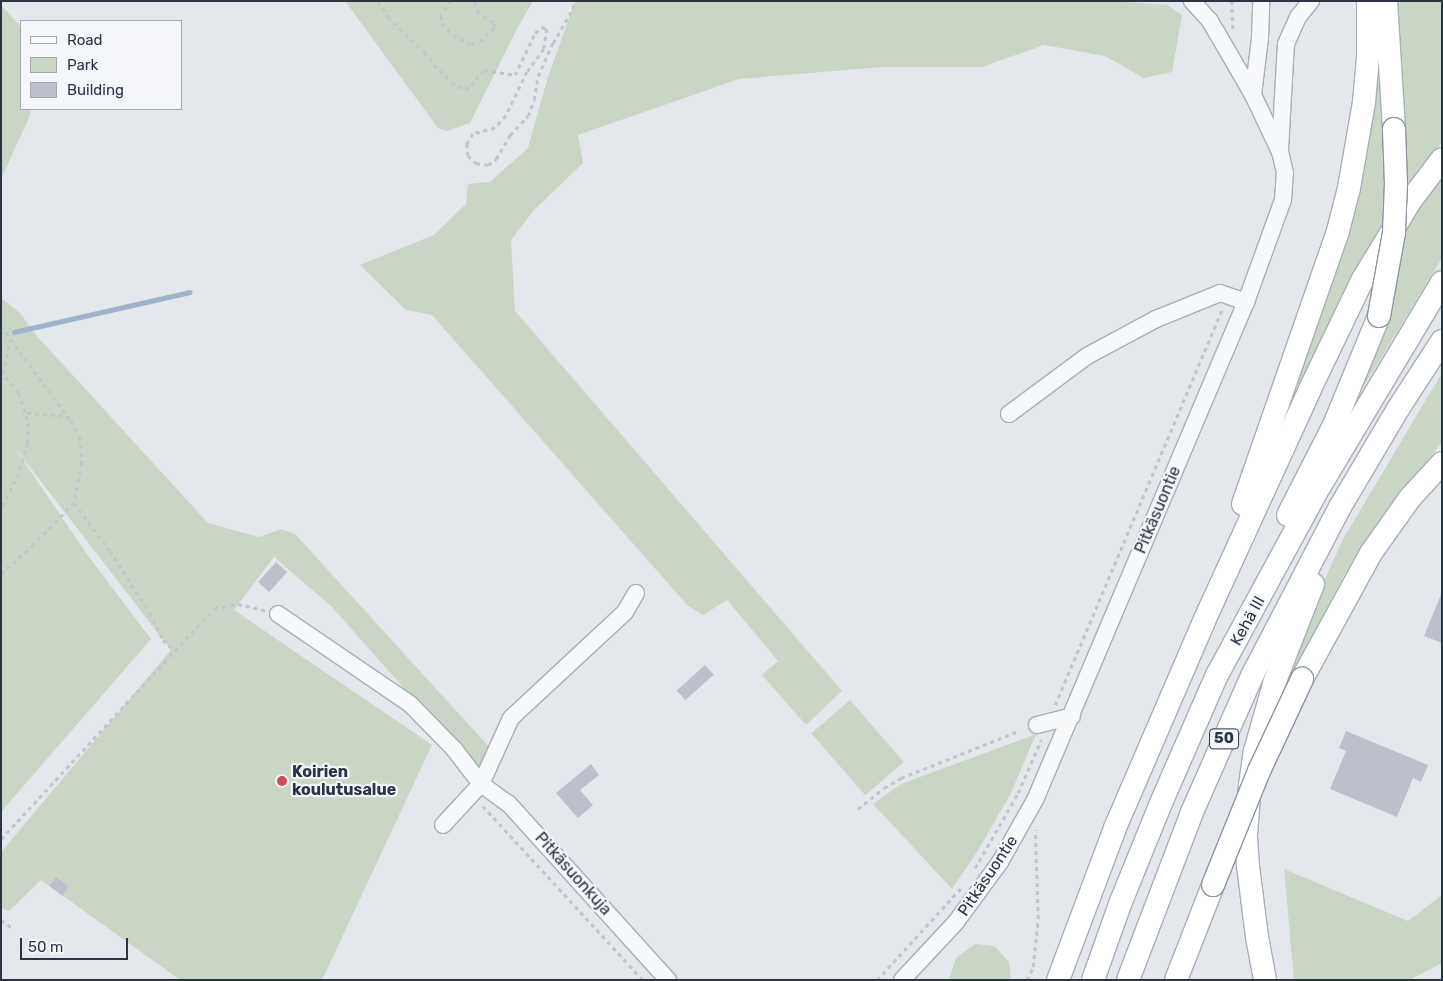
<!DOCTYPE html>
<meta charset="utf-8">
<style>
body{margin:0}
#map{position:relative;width:1443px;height:981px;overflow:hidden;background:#e4e7ec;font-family:Rubik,sans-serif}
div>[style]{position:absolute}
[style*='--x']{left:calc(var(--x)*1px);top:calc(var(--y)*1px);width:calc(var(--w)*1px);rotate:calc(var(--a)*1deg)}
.green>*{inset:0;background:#c9d6c5;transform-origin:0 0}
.stream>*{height:4.5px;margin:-2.25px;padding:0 2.25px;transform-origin:2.25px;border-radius:2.25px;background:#9fb4cc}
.building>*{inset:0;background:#bbc0ca;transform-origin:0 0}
.path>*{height:2.5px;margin-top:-1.25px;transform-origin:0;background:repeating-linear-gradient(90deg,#c2c5cb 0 4px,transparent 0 8px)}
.roads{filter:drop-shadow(1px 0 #a9aeb7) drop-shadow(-1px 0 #a9aeb7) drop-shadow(0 1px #a9aeb7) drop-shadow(0 -1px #a9aeb7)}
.minor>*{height:16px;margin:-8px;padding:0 8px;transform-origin:8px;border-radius:8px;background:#f7f8fa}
.highway>*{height:22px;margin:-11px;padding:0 11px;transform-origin:11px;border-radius:11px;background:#fff}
.bridges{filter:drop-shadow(1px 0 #8b94a3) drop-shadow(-1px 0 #8b94a3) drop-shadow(0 1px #8b94a3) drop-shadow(0 -1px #8b94a3)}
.highway-bridge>*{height:22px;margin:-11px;padding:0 11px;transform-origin:11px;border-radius:11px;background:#fff}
.dots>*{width:14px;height:14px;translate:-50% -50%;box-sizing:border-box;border:2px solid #f4f6f9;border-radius:50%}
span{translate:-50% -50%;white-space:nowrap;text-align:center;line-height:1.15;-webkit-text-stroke:4.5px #f4f6f9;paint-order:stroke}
.shield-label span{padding:1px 4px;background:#f4f6f9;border:1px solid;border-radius:4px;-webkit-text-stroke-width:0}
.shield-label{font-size:15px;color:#2b3445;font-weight:700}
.street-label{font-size:16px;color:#2b3445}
.poi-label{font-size:16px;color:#2b3445;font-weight:700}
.left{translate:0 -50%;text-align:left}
.frame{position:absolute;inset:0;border:2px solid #2b3445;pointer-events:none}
.legend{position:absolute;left:20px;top:20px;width:162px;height:90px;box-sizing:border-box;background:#f4f6f9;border:1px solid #a4a8b1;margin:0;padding:6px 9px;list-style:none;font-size:15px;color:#2b3445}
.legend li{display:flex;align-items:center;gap:10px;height:25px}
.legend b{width:25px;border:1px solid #a4a8b1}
.scale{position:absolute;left:20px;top:938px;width:108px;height:22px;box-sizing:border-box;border:2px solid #2b3445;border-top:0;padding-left:6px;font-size:15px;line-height:18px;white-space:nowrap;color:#2b3445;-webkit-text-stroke:4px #f4f6f9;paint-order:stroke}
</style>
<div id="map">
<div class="green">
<i style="clip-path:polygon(345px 1px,533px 1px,518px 27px,470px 123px,447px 131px,438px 128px)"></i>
<i style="clip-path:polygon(575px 1px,1113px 1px,1167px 5px,1182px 15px,1172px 72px,1144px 78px,1105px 56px,1044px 45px,982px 67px,883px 67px,739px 79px,578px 135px,583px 163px,534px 210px,511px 240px,515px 311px,842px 691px,806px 725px,762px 675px,778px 661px,727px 600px,703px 615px,688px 606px,432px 315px,406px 310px,360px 265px,434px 235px,466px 204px,468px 184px,490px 182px,528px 148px,547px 80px)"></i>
<i style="clip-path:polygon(1390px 1px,1442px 1px,1442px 142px,1404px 194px)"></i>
<i style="clip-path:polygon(1px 5px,21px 27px,21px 109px,31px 109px,28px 120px,1px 179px)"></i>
<i style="clip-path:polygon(1372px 8px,1380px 83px,1386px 179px,1383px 226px,1372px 242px,1299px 385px,1291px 381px,1334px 257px)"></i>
<i style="clip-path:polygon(1442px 175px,1442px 258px,1345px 417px,1400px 235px)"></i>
<i style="clip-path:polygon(1px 298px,21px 314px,35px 334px,208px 523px,259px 537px,282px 529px,295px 534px,491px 749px,482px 769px,456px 747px,331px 606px,274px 557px,234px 610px,432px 745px,322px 980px,180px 980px,41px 880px,9px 911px,1px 908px,1px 852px,171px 650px,12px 444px,89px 557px,151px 639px,1px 812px)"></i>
<i style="clip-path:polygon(1442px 373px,1442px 442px,1375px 528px,1343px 577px,1275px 709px,1302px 630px,1343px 539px)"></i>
<i style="left:850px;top:700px;width:82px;height:51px;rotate:49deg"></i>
<i style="clip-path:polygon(1036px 734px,1011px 793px,977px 852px,952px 889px,873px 804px,901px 784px)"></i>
<i style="clip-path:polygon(1284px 869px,1408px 921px,1442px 895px,1442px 963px,1409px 980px,1294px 980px)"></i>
<i style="clip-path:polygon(975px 944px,994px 946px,1009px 962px,1011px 980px,949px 980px,956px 958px)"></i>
</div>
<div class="stream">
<i style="--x:14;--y:332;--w:180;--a:-12.8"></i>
</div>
<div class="building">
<i style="left:276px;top:562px;width:15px;height:27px;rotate:42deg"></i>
<i style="clip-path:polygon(1442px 592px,1442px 643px,1424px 636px)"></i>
<i style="left:705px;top:665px;width:13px;height:38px;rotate:48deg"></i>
<i style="clip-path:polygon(1346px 731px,1428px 765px,1421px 782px,1413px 778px,1397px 817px,1330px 789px,1346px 751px,1339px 748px)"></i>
<i style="clip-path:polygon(591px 764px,599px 775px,580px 790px,593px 805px,578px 818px,556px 793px)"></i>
<i style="left:56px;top:877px;width:16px;height:11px;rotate:38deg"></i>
</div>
<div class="path">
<i style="--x:378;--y:1;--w:19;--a:58"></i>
<i style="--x:388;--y:17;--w:51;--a:43.4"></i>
<i style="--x:425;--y:52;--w:16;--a:55"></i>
<i style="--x:434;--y:65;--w:25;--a:45"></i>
<i style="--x:452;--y:83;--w:14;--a:25"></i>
<i style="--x:465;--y:89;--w:7;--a:-27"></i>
<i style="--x:471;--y:86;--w:21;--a:-51"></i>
<i style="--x:484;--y:70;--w:31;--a:9"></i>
<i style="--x:515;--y:75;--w:47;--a:-64.5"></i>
<i style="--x:535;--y:33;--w:9;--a:-41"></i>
<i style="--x:542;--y:27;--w:5;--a:22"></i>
<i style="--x:547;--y:29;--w:20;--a:99"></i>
<i style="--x:544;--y:49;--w:29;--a:126"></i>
<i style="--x:527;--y:72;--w:49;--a:115.5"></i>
<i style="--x:506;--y:116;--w:16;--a:133"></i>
<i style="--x:495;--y:128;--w:23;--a:165"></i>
<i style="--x:473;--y:134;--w:12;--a:121"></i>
<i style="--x:467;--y:144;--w:12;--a:85"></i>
<i style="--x:468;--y:156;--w:11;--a:41"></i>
<i style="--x:476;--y:163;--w:12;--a:9"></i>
<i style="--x:488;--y:165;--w:10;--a:-37"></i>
<i style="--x:496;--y:159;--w:28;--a:-60"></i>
<i style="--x:510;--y:135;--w:26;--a:-47"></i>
<i style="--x:528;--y:116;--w:17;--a:-69"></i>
<i style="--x:534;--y:100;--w:24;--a:-81"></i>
<i style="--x:538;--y:76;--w:36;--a:-66"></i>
<i style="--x:553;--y:43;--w:39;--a:-60"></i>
<i style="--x:573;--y:9;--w:8;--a:-90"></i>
<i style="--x:451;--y:1;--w:18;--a:124"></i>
<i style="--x:441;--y:16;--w:7;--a:82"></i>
<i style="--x:442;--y:23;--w:16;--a:47"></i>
<i style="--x:453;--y:35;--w:20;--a:27"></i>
<i style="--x:471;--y:44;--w:9;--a:-13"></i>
<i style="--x:480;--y:42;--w:21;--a:-45"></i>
<i style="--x:495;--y:27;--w:4;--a:-117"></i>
<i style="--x:493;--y:23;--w:18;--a:-146"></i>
<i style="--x:478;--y:13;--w:13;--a:-108"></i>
<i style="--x:1232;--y:1;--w:29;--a:88"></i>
<i style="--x:1;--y:326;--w:118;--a:53.6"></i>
<i style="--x:71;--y:421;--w:18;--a:61"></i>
<i style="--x:80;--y:437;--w:26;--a:86"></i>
<i style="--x:82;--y:463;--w:41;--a:101.3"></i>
<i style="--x:74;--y:503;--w:58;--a:133.6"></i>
<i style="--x:34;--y:545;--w:44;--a:138.7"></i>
<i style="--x:1;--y:371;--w:28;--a:51"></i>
<i style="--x:19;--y:393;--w:32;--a:72"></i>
<i style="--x:29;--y:423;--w:20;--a:93"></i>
<i style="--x:28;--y:443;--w:32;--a:106"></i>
<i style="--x:19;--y:474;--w:39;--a:117"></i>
<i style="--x:3;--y:373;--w:34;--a:-78"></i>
<i style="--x:27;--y:413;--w:40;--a:4.3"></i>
<i style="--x:74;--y:503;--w:60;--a:53.1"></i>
<i style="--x:110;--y:551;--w:74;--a:57.2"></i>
<i style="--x:150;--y:613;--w:30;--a:64"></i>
<i style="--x:163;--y:640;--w:15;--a:42"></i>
<i style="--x:1055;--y:705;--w:430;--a:-67.1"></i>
<i style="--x:483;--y:806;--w:236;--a:47.4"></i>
<i style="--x:858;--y:809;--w:33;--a:-39"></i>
<i style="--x:884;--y:788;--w:20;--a:-30"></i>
<i style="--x:901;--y:778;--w:124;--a:-21.8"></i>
<i style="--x:1;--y:839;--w:314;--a:-47.3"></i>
<i style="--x:214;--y:608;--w:24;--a:-9"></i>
<i style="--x:238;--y:604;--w:28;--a:13"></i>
<i style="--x:975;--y:868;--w:86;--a:-60.2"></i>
<i style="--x:1018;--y:793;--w:58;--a:-66.5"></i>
<i style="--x:1;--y:920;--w:16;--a:35"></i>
<i style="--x:877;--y:980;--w:126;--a:-47.6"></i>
<i style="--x:1027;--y:980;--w:14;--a:-65"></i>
<i style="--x:1033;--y:967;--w:48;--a:-84.1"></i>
<i style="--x:1038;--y:919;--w:89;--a:-91.9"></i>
</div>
<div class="roads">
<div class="minor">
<i style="--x:1253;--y:95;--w:57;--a:-83"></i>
<i style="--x:1260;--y:38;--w:37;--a:-88"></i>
<i style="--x:1280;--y:150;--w:106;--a:-86.8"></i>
<i style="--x:1286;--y:44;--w:30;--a:-66"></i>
<i style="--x:1298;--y:17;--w:21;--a:-51"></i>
<i style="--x:1009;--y:414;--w:97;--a:-36.6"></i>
<i style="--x:1087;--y:356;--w:78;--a:-28.2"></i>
<i style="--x:1156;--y:319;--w:69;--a:-22.1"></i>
<i style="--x:1220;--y:293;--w:28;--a:19"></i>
<i style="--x:278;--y:614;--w:160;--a:34.3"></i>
<i style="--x:410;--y:704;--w:63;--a:45.6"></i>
<i style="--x:454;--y:749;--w:44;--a:52.4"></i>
<i style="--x:481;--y:784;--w:72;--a:-65.6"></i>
<i style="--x:511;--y:718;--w:156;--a:-42.9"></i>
<i style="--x:625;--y:612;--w:22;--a:-60"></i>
<i style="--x:1037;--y:725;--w:36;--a:-14"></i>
<i style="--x:443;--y:825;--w:56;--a:-47.2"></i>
<i style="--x:481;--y:784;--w:34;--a:36"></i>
<i style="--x:509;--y:804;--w:237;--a:47.9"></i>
<i style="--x:902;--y:980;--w:79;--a:-47"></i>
<i style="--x:956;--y:922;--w:74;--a:-53.7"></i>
<i style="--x:1000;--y:862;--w:71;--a:-60.6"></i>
<i style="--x:1035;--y:800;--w:541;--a:-67.04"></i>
<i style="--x:1246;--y:302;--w:109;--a:-70.1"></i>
<i style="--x:1283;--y:200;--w:27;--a:-86"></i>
<i style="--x:1285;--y:173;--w:22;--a:-103"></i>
<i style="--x:1280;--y:152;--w:63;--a:-115.3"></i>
<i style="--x:1253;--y:95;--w:72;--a:-120.1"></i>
<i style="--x:1217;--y:33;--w:14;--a:-120"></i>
<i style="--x:1210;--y:21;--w:27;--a:-132"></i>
</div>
<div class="highway">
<i style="--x:1386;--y:1;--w:128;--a:86.4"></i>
<i style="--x:1243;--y:504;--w:289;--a:-70.8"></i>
<i style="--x:1338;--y:231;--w:44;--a:-75.7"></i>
<i style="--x:1349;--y:188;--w:87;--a:-80.1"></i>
<i style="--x:1364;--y:102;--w:45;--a:-84.9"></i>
<i style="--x:1368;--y:57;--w:56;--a:-90"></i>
<i style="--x:1288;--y:515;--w:101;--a:-62.9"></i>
<i style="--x:1334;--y:425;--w:118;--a:-67.6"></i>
<i style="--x:1302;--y:679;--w:144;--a:-61.3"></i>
<i style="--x:1371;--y:553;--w:67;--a:-54.7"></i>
<i style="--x:1410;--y:498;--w:47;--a:-47.6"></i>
<i style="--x:1058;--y:980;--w:162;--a:-69.4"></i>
<i style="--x:1115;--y:828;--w:225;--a:-66.7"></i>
<i style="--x:1204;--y:621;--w:255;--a:-65.4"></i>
<i style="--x:1310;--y:389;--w:122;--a:-64.3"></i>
<i style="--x:1363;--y:279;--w:92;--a:-58.7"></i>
<i style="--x:1411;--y:200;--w:51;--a:-52.9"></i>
<i style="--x:1093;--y:980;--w:81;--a:-70.4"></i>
<i style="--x:1120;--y:904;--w:109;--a:-67.9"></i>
<i style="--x:1161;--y:803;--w:140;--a:-66.4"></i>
<i style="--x:1217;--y:675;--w:204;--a:-61.5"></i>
<i style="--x:1314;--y:496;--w:249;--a:-59.1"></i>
<i style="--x:1128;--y:980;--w:180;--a:-69.1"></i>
<i style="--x:1192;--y:812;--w:151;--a:-66.2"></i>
<i style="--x:1253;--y:674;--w:188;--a:-62.5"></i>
<i style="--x:1340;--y:507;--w:114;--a:-59.4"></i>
<i style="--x:1398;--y:409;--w:81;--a:-57.1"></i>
<i style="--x:1176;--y:980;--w:102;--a:-68.7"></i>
<i style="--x:1265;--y:980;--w:44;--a:-100.5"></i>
<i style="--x:1257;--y:937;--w:72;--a:-97.2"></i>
<i style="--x:1248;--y:866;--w:32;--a:-94"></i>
<i style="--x:1246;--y:834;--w:49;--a:-85.3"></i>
<i style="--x:1250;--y:785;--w:34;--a:-82"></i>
<i style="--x:1255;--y:751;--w:73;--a:-74.1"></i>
<i style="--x:1275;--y:681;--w:104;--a:-68.6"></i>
</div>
</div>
<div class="bridges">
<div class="highway-bridge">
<i style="--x:1379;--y:316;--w:84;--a:-79.8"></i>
<i style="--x:1394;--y:233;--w:49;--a:-87.7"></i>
<i style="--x:1396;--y:184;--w:55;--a:-92.1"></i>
<i style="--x:1213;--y:885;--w:123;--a:-68"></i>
<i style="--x:1259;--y:771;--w:102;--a:-64.9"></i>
</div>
</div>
<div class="dots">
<i style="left:282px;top:781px;background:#d1495b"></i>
</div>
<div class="shield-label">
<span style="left:1224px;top:739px">50</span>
</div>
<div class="street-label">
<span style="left:1158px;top:510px;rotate:-67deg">Pitkäsuontie</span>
<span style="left:1248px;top:621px;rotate:-61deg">Kehä III</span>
<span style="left:573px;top:874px;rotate:48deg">Pitkäsuonkuja</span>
<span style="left:988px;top:876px;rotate:-56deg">Pitkäsuontie</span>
</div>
<div class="poi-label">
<span class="left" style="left:292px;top:781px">Koirien<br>koulutusalue</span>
</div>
<div class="frame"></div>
<ul class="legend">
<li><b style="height:6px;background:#f7f8fa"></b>Road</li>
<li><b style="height:14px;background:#c9d6c5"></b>Park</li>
<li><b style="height:14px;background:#bbc0ca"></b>Building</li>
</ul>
<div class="scale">50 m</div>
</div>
